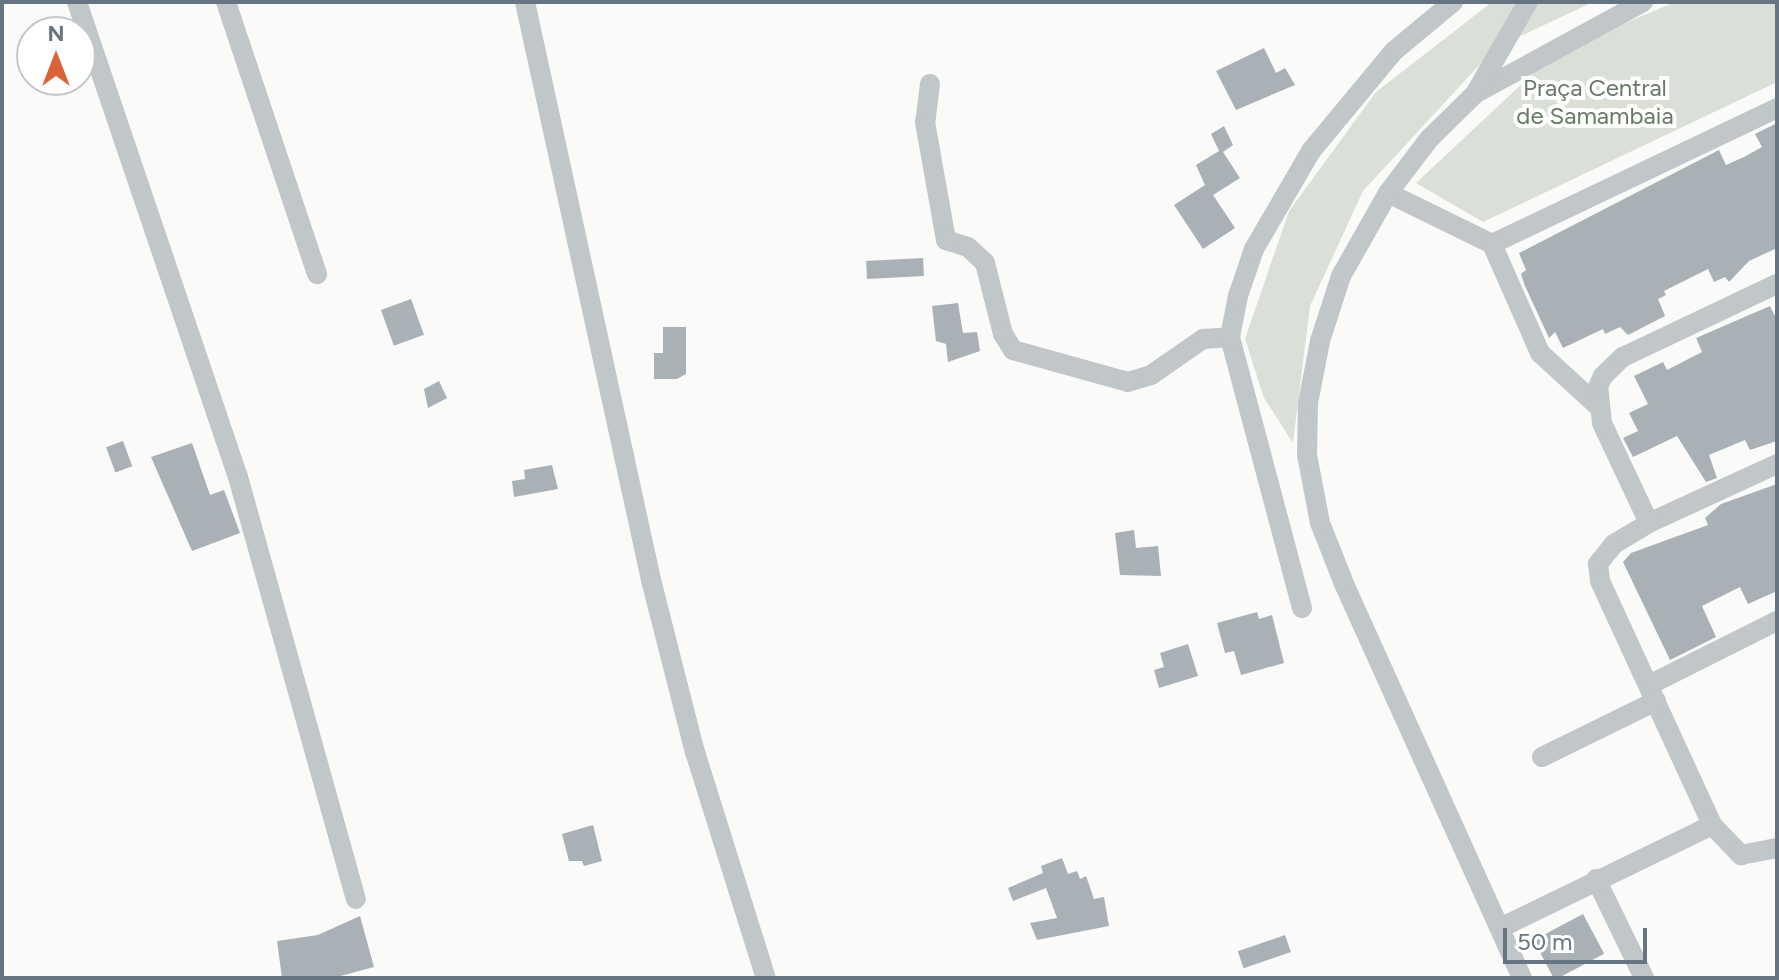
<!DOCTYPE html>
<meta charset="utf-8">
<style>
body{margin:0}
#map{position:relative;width:1779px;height:980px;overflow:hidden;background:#fafaf8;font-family:Figtree,sans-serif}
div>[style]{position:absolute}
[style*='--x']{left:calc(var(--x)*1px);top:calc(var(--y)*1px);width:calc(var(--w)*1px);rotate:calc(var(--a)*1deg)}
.green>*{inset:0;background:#dadfd7}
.building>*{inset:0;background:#a9b1b7;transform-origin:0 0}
.minor>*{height:20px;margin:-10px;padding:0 10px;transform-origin:10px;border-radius:10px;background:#c1c6c9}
span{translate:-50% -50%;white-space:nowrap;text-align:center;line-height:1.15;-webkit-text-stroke:8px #fff;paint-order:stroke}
.park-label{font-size:24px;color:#687a65}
.frame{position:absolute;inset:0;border:4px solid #667581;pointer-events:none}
.north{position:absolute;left:16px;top:16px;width:80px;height:80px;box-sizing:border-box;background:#fff;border:2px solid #c2c8cd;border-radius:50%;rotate:0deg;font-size:22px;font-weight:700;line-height:32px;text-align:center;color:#667581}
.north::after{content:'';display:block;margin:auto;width:28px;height:36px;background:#da6238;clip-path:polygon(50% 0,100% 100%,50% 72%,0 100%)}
.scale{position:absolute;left:1503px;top:928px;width:144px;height:36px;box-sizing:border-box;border:4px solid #667581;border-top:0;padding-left:10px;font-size:24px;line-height:28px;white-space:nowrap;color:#667581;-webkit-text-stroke:6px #fff;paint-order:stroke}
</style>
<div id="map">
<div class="green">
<i style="clip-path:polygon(1492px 2px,1593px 2px,1495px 48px,1363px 191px,1310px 306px,1293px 443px,1264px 398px,1245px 339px,1289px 211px,1376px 92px)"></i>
<i style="clip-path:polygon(1675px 2px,1777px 2px,1777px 82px,1483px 222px,1416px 183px,1555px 53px)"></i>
</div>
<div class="building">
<i style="clip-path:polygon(1264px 48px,1276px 73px,1285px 68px,1295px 85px,1236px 110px,1216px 71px)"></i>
<i style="clip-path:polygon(1777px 123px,1777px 248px,1749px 261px,1729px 282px,1725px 277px,1714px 282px,1708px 269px,1664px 291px,1666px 295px,1658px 299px,1665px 316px,1628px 335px,1620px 327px,1605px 334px,1603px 329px,1563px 348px,1555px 332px,1549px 338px,1525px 286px,1521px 274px,1526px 270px,1519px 253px,1719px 150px,1726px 165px,1744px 157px,1762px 147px,1755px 134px)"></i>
<i style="clip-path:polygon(1224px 126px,1233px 145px,1223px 152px,1240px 178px,1213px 195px,1235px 228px,1203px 249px,1174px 205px,1205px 185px,1196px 165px,1219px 151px,1211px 134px)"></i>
<i style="left:923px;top:258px;width:18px;height:57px;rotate:87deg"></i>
<i style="left:411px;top:299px;width:38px;height:32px;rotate:70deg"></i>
<i style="clip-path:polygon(958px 303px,963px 333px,977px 332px,980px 351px,948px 362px,946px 344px,936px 341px,932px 306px)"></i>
<i style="clip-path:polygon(1770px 306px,1777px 320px,1777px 441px,1750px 450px,1745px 440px,1709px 455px,1717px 478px,1706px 482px,1677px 436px,1633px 457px,1623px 438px,1638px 431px,1629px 413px,1648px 404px,1634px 376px,1663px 362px,1667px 370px,1702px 352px,1696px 338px)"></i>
<i style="clip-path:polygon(663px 327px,686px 327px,686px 374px,677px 379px,654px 379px,654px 353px,663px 353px)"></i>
<i style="clip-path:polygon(439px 381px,447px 398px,428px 408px,424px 389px)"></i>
<i style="left:123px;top:441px;width:27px;height:18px;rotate:70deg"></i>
<i style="clip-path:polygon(192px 443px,210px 495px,224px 490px,240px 533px,192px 551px,151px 457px)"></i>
<i style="clip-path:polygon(552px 465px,558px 489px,514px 497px,512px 481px,525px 479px,524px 470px)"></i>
<i style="clip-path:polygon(1777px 484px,1777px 591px,1748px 604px,1740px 587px,1702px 606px,1716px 637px,1670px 660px,1623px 562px,1631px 553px,1708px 525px,1705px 518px,1721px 504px)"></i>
<i style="clip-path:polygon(1134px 530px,1136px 548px,1158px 546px,1161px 576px,1120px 575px,1115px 533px)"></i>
<i style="clip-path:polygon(1257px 612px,1259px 619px,1272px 615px,1284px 663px,1241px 675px,1234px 651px,1225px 653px,1217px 623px)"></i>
<i style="clip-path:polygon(1188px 644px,1198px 676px,1159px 688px,1154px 670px,1164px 667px,1160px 653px)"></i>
<i style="clip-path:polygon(593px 825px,602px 861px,584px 866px,582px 861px,569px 861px,562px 834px)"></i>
<i style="clip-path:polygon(1062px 858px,1068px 874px,1077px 871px,1080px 879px,1086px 876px,1094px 899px,1104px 897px,1109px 926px,1037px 940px,1030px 923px,1057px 918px,1046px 888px,1013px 901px,1008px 888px,1043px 873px,1041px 866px)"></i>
<i style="left:1583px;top:914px;width:45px;height:56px;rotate:62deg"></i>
<i style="clip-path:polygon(360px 916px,374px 967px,333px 978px,282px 978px,277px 941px,318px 935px)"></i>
<i style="left:1285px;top:935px;width:18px;height:50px;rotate:71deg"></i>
</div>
<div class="minor">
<i style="--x:77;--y:2;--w:502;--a:71.28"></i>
<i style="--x:238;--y:477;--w:438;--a:74.4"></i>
<i style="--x:226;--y:2;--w:287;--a:71.5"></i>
<i style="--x:525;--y:2;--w:592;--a:77.7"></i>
<i style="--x:651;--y:580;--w:178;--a:75.7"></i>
<i style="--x:695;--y:752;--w:237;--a:72.6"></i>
<i style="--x:930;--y:84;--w:38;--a:97"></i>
<i style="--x:925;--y:122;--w:120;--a:79.9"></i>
<i style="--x:946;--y:240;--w:23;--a:18"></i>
<i style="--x:968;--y:247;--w:23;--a:43"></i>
<i style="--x:985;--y:263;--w:73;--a:75.8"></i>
<i style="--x:1003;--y:334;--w:19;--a:58"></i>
<i style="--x:1013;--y:350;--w:119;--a:15.5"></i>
<i style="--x:1128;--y:382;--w:24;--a:-17"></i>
<i style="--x:1151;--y:375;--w:63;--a:-34.7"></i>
<i style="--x:1203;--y:339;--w:27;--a:-4"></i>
<i style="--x:1478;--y:92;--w:188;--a:-28.6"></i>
<i style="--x:1388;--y:193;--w:116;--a:26.1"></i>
<i style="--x:1492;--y:244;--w:316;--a:-25.5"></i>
<i style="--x:1492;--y:244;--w:119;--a:66.2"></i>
<i style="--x:1540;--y:353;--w:79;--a:42.4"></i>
<i style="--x:1777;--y:464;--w:141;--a:155.3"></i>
<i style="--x:1649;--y:523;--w:41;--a:149"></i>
<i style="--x:1614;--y:544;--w:26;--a:129"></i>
<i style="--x:1598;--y:564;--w:17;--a:83"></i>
<i style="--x:1600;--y:581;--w:268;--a:65.3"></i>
<i style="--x:1712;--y:825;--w:42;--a:46"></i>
<i style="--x:1741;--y:855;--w:37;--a:-11"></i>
<i style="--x:1649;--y:523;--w:110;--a:-115.2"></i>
<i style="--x:1602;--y:423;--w:36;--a:-96"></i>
<i style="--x:1598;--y:387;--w:12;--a:-66"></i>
<i style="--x:1603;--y:376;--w:28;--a:-44"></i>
<i style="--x:1623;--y:357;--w:170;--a:-25.4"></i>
<i style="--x:1302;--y:608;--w:280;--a:-104.9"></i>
<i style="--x:1230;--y:337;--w:42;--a:-79"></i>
<i style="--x:1238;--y:296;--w:50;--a:-71.2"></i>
<i style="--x:1254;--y:249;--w:113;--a:-59.8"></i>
<i style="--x:1311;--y:151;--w:130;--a:-50.3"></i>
<i style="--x:1394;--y:51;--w:77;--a:-39.7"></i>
<i style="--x:1649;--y:685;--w:143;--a:-26.6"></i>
<i style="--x:1542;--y:757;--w:127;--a:-26.2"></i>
<i style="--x:1596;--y:879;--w:110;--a:64.1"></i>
<i style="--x:1500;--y:928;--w:236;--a:-25.9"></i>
<i style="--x:1522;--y:978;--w:435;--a:-114.3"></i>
<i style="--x:1343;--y:581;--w:62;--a:-111.6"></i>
<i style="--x:1320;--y:523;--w:69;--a:-100.8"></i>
<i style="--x:1307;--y:455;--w:52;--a:-88.9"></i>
<i style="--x:1308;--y:403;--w:63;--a:-79"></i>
<i style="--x:1320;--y:341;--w:68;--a:-72.1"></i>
<i style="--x:1341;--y:276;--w:95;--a:-60.5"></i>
<i style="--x:1388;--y:193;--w:68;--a:-52.8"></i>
<i style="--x:1429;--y:139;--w:64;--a:-44.4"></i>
<i style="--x:1475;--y:94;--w:106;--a:-60.1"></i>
</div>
<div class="park-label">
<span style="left:1595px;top:102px">Praça Central<br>de Samambaia</span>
</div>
<div class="frame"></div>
<div class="north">N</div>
<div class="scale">50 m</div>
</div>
